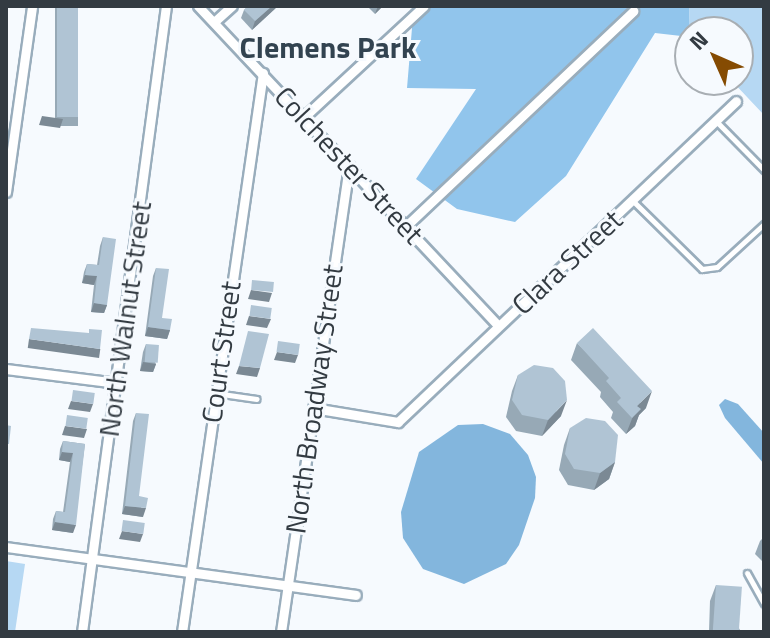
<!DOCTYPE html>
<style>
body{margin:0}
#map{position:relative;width:770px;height:638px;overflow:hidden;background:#f6fafe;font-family:"Titillium Web",sans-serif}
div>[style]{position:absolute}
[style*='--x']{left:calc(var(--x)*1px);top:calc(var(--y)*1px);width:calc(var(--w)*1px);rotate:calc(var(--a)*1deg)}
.green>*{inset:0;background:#b6d8f3}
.forest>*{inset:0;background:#91c5ec}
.water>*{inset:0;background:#83b6dd}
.roads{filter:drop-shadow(2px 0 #99adbc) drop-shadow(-2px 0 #99adbc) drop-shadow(0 2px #99adbc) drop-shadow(0 -2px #99adbc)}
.service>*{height:5px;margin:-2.5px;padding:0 2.5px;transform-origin:2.5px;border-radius:2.5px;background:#fff}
.minor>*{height:9px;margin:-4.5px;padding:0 4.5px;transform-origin:4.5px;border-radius:4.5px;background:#fff}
.wall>*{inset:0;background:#97a9b6;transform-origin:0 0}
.shaded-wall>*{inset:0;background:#7b8994;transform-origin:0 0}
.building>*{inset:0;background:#b0c4d4;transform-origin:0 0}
span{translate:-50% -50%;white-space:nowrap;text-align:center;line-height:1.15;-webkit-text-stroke:6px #f6fafe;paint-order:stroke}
.street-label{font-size:28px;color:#333b42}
.neighbourhood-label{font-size:30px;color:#324350;font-weight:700}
.frame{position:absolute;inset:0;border:8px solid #333b42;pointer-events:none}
.north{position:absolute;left:674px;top:16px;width:80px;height:80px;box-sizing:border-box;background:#f6fafe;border:2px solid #a8aeb3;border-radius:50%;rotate:315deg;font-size:22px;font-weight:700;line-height:32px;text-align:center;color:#333b42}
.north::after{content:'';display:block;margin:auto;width:28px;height:36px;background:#854b02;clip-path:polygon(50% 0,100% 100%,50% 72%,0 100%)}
</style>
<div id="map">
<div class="green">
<i style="clip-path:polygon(689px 6px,764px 6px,764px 115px,731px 80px,738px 80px,738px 32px,690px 32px)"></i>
<i style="clip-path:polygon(6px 561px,25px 564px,15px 632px,6px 632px)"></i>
</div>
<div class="forest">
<i style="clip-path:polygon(430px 6px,689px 6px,690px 37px,655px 33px,566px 176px,515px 222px,457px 209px,416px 179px,476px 89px,407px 88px,413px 16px)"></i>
</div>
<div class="water">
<i style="clip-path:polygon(725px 399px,738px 404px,764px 433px,764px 464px,725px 418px,719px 405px)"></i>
<i style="clip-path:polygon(483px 424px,510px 434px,528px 455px,536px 477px,535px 498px,519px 545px,506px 564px,464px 584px,423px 569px,403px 538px,401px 512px,419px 452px,458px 425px)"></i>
</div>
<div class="roads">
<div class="service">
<i style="--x:716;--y:121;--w:69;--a:45.6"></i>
<i style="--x:633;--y:201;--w:97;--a:44.6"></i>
<i style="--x:702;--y:269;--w:15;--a:-8"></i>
<i style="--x:717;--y:267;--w:64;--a:-42.5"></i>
<i style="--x:215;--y:393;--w:42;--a:8.1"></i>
<i style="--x:747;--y:573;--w:35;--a:61"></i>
</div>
<div class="minor">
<i style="--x:198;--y:6;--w:438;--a:46.8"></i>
<i style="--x:214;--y:22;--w:24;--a:-42"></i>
<i style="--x:304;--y:117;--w:163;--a:-42.8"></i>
<i style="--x:6;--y:192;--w:188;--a:-82"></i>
<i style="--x:406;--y:226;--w:313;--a:-43.4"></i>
<i style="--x:6;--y:369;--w:112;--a:7.2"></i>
<i style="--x:313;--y:408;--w:86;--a:9.4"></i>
<i style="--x:398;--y:422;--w:466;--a:-43.5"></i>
<i style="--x:6;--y:547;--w:353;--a:7.8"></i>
<i style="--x:82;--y:632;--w:632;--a:-82.36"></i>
<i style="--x:182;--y:632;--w:565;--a:-81.76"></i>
<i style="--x:281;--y:632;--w:471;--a:-81.7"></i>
</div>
</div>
<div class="wall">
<i style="left:55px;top:6px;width:23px;height:120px"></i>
<i style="clip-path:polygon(248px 6px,278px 6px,252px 30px,241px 18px,244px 10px)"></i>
<i style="clip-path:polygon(367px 6px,383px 6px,375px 14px)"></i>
<i style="clip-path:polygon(103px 237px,107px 305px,104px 313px,91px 312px,94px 285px,82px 283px,84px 272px,87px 264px,97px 265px,100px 246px)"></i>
<i style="clip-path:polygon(156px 268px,162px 318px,170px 330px,167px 339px,145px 336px,153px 276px)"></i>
<i style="clip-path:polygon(577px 343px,646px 408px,639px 415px,635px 426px,626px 434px,611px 418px,613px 412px,600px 397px,601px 392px,571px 360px)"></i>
<i style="clip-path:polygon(146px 344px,156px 364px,153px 372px,140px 371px,143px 352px)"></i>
<i style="clip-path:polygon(518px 375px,561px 416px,542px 436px,516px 431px,506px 417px,512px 391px)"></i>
<i style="clip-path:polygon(136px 413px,139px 496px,143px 517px,122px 514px,133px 421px)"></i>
<i style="clip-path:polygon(570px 428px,615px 462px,609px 479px,594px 490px,568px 485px,559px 470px,564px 445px)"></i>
<i style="clip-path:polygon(63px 441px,85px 444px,73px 533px,52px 530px,53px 519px,56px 511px,63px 512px,70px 462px,59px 460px,60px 449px)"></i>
<i style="clip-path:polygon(764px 537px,764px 563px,755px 554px,760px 541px)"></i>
<i style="clip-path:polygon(716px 585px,741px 632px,709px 632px,710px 601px)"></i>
</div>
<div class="shaded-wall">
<i style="clip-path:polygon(272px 6px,278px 6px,252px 30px,255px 21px)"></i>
<i style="clip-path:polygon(378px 6px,383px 6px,375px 14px)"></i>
<i style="clip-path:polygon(42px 116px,63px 119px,60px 128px,39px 125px)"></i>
<i style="clip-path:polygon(85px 275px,97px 276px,94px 285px,82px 283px)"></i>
<i style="clip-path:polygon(251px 290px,272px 293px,269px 302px,248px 299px)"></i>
<i style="clip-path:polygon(94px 303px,107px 305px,104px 313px,91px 312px)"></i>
<i style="clip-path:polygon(249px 316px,271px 319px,267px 328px,246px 325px)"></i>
<i style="clip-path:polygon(148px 327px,170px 330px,167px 339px,145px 336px)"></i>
<i style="left:29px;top:339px;width:72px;height:9px;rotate:8deg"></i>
<i style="clip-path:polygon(277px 352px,298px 355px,295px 363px,274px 360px)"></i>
<i style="clip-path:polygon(143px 362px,156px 364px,153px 372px,140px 371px)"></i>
<i style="clip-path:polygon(239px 366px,260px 368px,257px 377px,236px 374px)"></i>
<i style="clip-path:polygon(652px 391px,646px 408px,639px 415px,635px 426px,626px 434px,637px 406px)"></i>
<i style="clip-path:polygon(567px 400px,561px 416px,542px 436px,548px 420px)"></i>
<i style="clip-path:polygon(71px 401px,93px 404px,90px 412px,68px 409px)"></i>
<i style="clip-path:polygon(65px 426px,87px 429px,84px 438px,62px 435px)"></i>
<i style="clip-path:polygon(62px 452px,73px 453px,70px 462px,59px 460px)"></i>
<i style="clip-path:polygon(615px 462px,609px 479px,594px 490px,600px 473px)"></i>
<i style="clip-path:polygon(125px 506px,146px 508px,143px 517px,122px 514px)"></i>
<i style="clip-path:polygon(55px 522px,76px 525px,73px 533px,52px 530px)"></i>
<i style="clip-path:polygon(122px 531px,143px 534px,140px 542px,119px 539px)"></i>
</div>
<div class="building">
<i style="left:57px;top:6px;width:21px;height:111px"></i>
<i style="clip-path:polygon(248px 6px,272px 6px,255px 21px,244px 10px)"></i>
<i style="clip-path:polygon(103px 237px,116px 239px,107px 305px,94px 303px,97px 276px,85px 275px,87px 264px,99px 265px)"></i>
<i style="clip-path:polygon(156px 268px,169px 269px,162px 318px,172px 319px,170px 330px,148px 327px)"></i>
<i style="left:252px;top:280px;width:22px;height:10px;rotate:5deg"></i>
<i style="left:251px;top:305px;width:21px;height:11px;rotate:8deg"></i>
<i style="clip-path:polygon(31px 328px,89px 333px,89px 329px,102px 330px,100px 349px,29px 339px)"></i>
<i style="clip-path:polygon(593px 328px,652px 391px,637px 406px,641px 409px,632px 418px,617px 402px,621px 398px,606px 381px,609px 378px,577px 343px)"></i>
<i style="clip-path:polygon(248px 331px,269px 334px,260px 368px,239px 366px)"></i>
<i style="left:278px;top:341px;width:22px;height:11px;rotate:8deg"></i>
<i style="left:146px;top:344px;width:13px;height:18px;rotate:4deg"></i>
<i style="clip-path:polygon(534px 365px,553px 368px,565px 381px,567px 400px,548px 420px,522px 415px,512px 400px,518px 375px)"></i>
<i style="left:73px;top:390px;width:22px;height:11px;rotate:8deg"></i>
<i style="clip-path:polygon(136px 413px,149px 414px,139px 496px,148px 498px,146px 508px,125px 506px)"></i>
<i style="left:67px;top:415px;width:21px;height:11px;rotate:8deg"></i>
<i style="clip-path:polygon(586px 418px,605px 421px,618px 435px,615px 462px,600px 473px,574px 469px,565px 454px,570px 428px)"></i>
<i style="clip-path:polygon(6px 425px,11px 426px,9px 444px,6px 444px)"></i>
<i style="clip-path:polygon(63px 441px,85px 444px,76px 525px,55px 522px,56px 511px,65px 512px,73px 453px,62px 452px)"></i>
<i style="left:123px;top:520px;width:22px;height:11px;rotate:8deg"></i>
<i style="left:716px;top:585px;width:26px;height:47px;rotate:4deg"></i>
</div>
<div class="street-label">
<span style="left:349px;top:165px;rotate:47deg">Colchester Street</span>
<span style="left:567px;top:262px;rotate:-43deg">Clara Street</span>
<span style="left:125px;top:319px;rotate:-82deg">North Walnut Street</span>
<span style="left:221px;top:352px;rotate:-82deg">Court Street</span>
<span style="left:314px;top:399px;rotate:-82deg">North Broadway Street</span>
</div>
<div class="neighbourhood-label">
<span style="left:328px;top:47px">Clemens Park</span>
</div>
<div class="frame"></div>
<div class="north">N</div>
</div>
